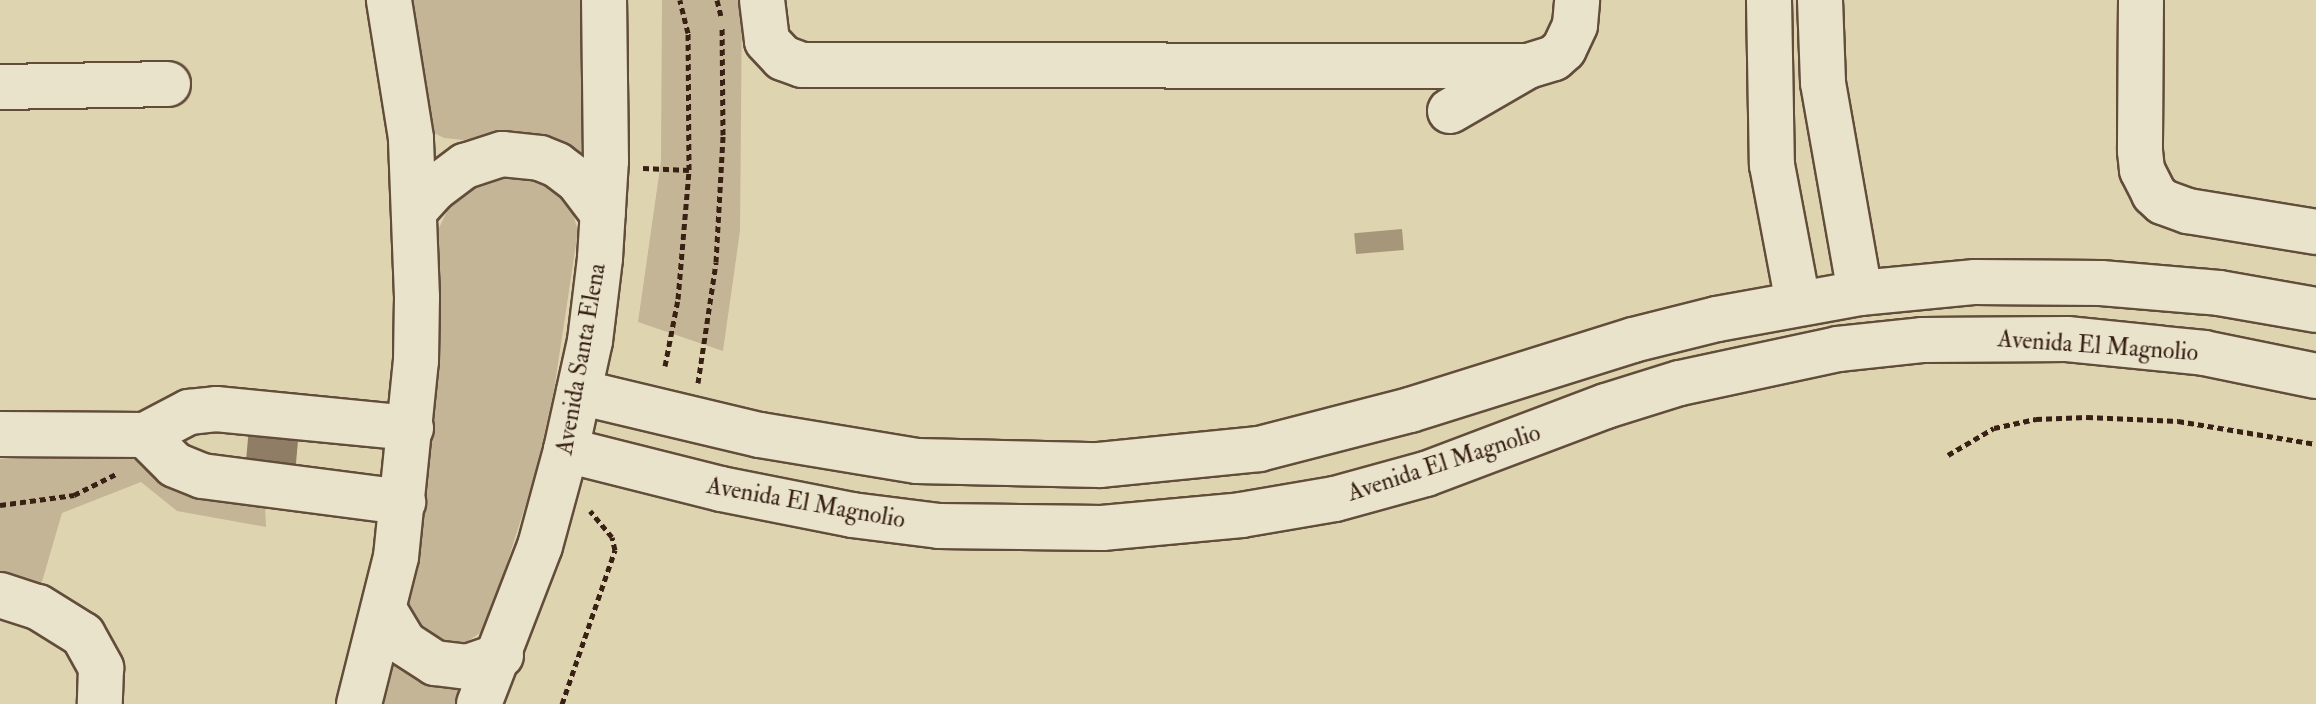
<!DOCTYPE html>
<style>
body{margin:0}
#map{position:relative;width:2316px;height:704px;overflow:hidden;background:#dfd4b0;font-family:"IM FELL Double Pica",serif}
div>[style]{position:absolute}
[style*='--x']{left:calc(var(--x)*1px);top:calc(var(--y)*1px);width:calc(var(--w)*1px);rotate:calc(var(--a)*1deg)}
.green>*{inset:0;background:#c3b595}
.water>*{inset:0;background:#a6977b;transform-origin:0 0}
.building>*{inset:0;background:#8f7e65;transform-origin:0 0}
.path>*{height:5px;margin-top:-2.5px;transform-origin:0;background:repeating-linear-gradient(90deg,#382014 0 6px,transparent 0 10px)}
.roads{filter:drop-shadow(2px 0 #624d3b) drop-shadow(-2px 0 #624d3b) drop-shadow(0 2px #624d3b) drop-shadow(0 -2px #624d3b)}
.minor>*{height:44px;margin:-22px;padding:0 22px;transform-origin:22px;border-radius:22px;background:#eae3cc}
span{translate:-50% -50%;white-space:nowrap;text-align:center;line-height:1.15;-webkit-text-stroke:8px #eae3cc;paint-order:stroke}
.street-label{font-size:24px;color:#382014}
</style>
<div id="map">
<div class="green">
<i style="clip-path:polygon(408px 0,582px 0,586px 152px,580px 158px,519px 131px,497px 132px,464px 140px,444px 138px,430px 131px)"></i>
<i style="clip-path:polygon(662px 0,742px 0,740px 231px,723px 351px,638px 322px,661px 161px)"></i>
<i style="clip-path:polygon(526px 174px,558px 189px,571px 207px,578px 231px,554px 390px,535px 475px,486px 629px,462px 645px,434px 646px,408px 610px,431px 379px,439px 228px,453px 199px,489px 176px)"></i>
<i style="clip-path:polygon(93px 454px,121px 455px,141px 462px,187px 496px,265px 505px,266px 527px,177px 511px,141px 482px,62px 513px,39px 592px,0 582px,0 459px)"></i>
<i style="clip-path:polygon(397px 643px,474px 675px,459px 704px,384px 704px)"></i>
</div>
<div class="water">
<i style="left:1402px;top:229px;width:21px;height:48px;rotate:85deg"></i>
</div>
<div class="building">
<i style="left:249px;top:427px;width:50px;height:38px;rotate:5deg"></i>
</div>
<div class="path">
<i style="--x:717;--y:0;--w:16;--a:76"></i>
<i style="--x:643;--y:168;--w:46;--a:2.5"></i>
<i style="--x:665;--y:366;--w:68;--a:-79"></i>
<i style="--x:678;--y:299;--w:129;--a:-85.1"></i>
<i style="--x:689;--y:170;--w:137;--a:-90.4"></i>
<i style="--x:688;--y:33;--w:34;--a:-104"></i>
<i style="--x:698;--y:383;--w:122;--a:-81.5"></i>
<i style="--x:716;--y:262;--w:127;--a:-86.8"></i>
<i style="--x:723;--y:135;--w:109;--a:-90.5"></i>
<i style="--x:1948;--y:455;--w:53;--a:-30.4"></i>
<i style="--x:1994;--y:428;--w:43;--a:-12.1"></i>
<i style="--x:2036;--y:419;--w:51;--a:-2.2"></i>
<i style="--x:2087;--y:417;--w:91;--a:2.5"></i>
<i style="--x:2178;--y:421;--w:140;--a:9.5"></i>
<i style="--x:0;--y:505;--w:75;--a:-7.7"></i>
<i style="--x:74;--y:495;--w:47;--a:-26.6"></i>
<i style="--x:562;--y:704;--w:163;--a:-71"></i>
<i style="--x:615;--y:550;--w:13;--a:-103"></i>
<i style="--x:612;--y:537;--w:34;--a:-130"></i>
</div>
<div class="roads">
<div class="minor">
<i style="--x:762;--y:0;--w:41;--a:83"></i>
<i style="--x:767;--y:41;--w:23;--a:47"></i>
<i style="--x:783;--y:58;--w:20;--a:20"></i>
<i style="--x:802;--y:65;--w:726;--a:0.08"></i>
<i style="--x:1528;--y:66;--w:27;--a:-17"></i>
<i style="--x:1554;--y:58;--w:13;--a:-42"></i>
<i style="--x:1564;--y:49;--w:26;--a:-65"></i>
<i style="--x:1575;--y:25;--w:25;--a:-85"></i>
<i style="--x:1769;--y:0;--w:165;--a:89"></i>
<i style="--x:1772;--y:165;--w:140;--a:79.3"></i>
<i style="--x:1820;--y:0;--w:83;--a:87.9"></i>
<i style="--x:1823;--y:83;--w:213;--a:80"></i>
<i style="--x:2141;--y:0;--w:151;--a:90.4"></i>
<i style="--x:2140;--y:151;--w:19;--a:84"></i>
<i style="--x:2142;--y:170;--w:27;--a:63"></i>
<i style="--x:2154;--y:194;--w:12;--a:42"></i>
<i style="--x:2163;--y:202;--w:27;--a:20"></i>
<i style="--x:2188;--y:211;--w:130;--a:9.3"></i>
<i style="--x:0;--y:87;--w:168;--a:-1"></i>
<i style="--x:1450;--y:111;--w:88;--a:-30.1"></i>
<i style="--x:415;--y:210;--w:28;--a:-48"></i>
<i style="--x:434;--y:189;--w:39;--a:-37"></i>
<i style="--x:465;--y:166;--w:39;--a:-18"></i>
<i style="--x:502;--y:154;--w:38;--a:6"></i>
<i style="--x:540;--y:158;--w:18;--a:22"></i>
<i style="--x:557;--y:165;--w:26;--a:37"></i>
<i style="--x:578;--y:181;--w:41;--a:52.9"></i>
<i style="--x:579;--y:392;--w:186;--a:13.4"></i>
<i style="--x:760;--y:435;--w:159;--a:9.4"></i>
<i style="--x:917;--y:461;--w:182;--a:1.3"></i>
<i style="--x:1099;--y:465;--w:161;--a:-5.7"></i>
<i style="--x:1259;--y:449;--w:156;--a:-14.5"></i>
<i style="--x:1410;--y:410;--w:234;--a:-17.4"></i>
<i style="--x:1633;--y:340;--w:87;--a:-14"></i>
<i style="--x:1717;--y:319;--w:145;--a:-10.3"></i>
<i style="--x:1860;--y:293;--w:116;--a:-5.5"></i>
<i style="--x:1975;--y:282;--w:126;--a:0.5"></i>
<i style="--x:2101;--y:283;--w:118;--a:4.8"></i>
<i style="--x:2219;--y:293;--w:98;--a:9.9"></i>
<i style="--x:0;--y:434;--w:145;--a:0.4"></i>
<i style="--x:145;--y:435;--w:50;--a:-27.6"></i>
<i style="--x:189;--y:412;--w:27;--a:-6"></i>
<i style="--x:216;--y:409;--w:196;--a:5.6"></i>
<i style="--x:145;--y:435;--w:42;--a:45"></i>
<i style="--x:175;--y:465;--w:29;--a:22"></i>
<i style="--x:202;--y:476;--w:203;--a:7.4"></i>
<i style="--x:566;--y:450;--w:160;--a:14.1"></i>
<i style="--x:721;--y:489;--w:134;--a:11.2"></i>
<i style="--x:852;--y:515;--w:88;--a:7.2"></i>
<i style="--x:939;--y:526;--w:163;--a:0.7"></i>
<i style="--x:1102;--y:528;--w:140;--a:-5.3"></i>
<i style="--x:1241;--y:515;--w:95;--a:-9.7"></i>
<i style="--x:1335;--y:499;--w:94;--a:-15.4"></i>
<i style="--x:1426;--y:474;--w:192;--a:-20.7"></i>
<i style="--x:1606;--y:406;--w:77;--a:-17.3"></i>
<i style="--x:1680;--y:383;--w:162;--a:-12.1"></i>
<i style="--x:1838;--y:349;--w:84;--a:-6.1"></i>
<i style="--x:1922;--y:340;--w:145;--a:-0.4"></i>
<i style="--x:2067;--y:339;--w:138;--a:5.8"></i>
<i style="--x:2204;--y:353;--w:114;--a:11.6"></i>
<i style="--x:0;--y:595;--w:40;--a:18"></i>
<i style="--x:38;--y:607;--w:53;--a:31.9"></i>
<i style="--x:83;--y:635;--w:38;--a:61"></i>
<i style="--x:101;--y:668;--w:36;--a:92"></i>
<i style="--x:385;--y:611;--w:37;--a:59"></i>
<i style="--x:404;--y:643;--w:37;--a:33"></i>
<i style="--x:435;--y:663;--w:32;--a:7"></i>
<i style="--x:467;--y:667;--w:36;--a:-19"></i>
<i style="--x:359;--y:704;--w:152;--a:-75.9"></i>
<i style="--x:396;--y:557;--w:197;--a:-84.2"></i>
<i style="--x:416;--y:361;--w:64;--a:-89.1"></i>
<i style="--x:417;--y:297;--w:159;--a:-92.2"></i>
<i style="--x:411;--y:138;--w:140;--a:-99.1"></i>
<i style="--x:479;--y:704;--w:169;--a:-68.9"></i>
<i style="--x:540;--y:546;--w:99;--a:-74.8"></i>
<i style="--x:566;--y:450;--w:112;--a:-77.6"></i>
<i style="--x:590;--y:341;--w:84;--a:-83.1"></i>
<i style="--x:600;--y:258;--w:97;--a:-86.5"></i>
<i style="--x:606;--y:161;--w:161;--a:-90.7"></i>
</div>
</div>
<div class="street-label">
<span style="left:2098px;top:346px;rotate:4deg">Avenida El Magnolio</span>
<span style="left:581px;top:359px;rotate:-80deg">Avenida Santa Elena</span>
<span style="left:1444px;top:463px;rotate:-18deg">Avenida El Magnolio</span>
<span style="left:806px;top:503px;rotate:10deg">Avenida El Magnolio</span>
</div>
</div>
